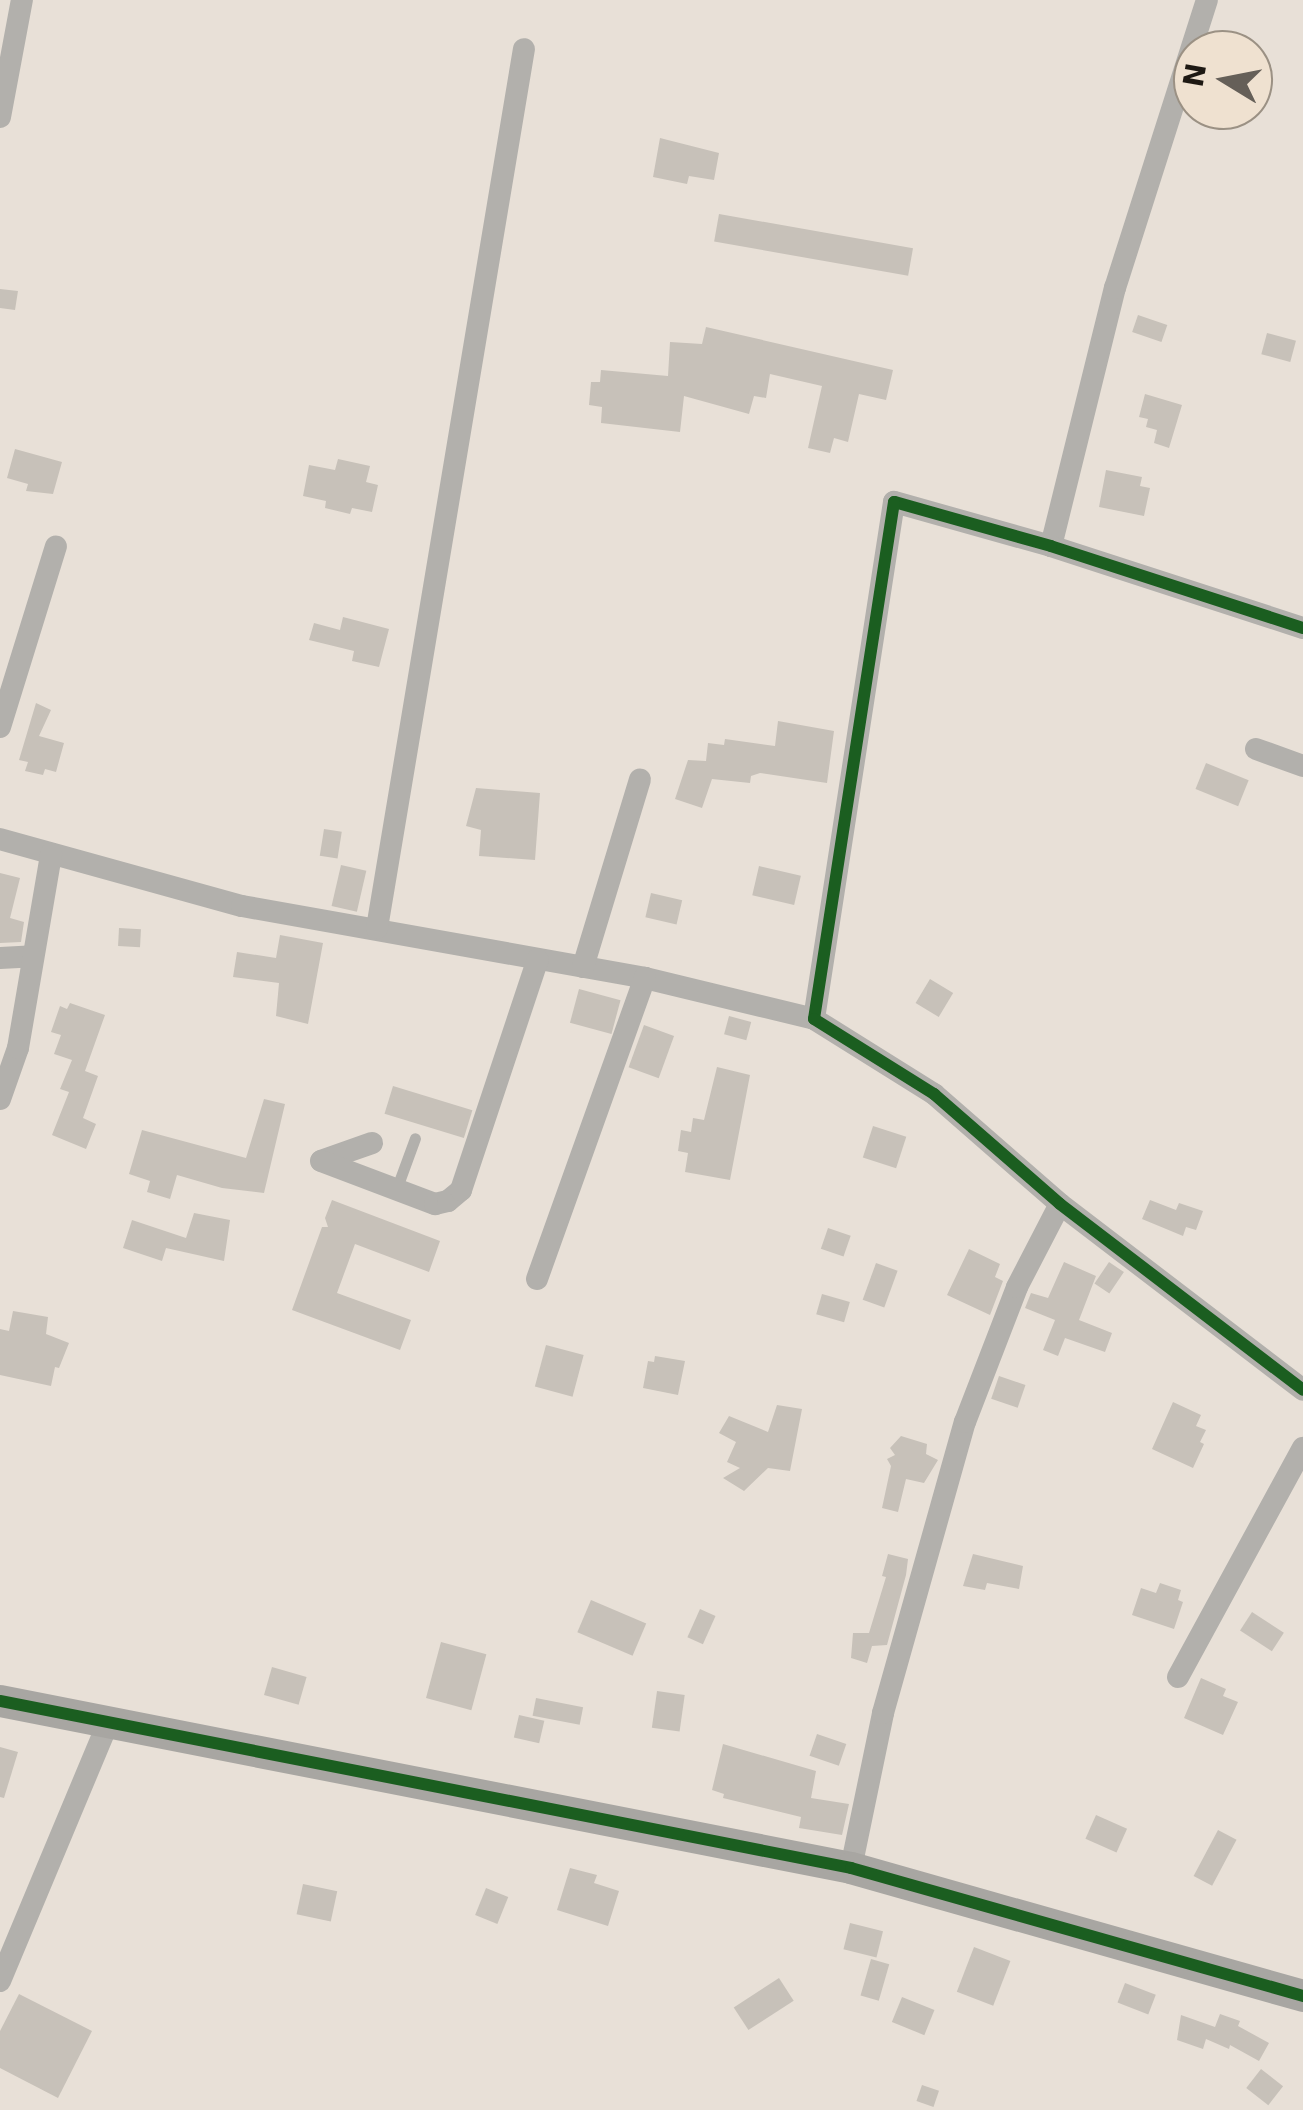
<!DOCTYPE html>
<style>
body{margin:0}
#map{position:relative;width:1303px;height:2110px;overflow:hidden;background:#e8e0d7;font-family:"DejaVu Sans",sans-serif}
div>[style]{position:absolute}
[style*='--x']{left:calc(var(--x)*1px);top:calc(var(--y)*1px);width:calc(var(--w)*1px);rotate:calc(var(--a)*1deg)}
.building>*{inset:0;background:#c7c1b9;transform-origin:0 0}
.lane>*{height:11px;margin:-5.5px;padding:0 5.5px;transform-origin:5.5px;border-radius:5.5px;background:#b2b0ac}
.street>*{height:22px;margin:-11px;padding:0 11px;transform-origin:11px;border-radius:11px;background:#b2b0ac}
.secondary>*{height:32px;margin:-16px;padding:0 16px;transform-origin:16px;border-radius:16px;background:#a8a6a2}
.cycleway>*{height:12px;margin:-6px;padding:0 6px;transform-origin:6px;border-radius:6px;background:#1b5e20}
span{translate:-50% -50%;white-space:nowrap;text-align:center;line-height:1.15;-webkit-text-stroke:8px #efe1d0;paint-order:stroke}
.north{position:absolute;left:1173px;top:30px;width:100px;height:100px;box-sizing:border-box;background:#efe1d0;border:2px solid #9b9184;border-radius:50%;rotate:280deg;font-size:28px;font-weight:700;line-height:40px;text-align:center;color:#1e1913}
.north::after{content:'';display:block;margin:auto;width:35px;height:45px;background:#655f58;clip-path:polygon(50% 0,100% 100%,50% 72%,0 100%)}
</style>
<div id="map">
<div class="building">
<i style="clip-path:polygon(660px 138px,719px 153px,714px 180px,689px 176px,687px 184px,653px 177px)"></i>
<i style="left:719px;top:214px;width:197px;height:28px;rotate:10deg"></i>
<i style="clip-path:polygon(0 289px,18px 291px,15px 310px,0 308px)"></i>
<i style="left:1138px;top:315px;width:31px;height:18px;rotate:19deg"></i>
<i style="clip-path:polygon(706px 327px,893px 370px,886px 400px,859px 394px,848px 442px,834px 438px,830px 453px,808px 448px,822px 386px,770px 374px,766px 398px,754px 396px,749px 414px,684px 396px,680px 432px,601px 423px,602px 407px,589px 405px,591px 382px,600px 382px,601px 370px,668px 376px,670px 342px,702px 344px)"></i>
<i style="left:1267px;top:333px;width:30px;height:22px;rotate:15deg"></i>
<i style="clip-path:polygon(1145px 394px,1182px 405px,1169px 448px,1154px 443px,1157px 430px,1146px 427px,1148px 419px,1139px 417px)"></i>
<i style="clip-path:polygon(15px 449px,62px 462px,53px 494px,26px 491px,28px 484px,7px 478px)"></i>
<i style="clip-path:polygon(338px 459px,370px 466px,366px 482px,378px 485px,372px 512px,352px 508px,350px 514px,325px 508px,326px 501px,303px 496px,309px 465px,335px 470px)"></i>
<i style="clip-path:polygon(1106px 470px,1142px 477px,1140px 486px,1150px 488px,1144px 516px,1099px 507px)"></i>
<i style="clip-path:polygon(343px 617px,389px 629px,379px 667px,352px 661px,354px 651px,309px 640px,314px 623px,340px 630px)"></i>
<i style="clip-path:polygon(36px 703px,51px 710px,39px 736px,64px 743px,56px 772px,45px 769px,43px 775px,25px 771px,28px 762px,19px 760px)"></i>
<i style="clip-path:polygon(778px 721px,834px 731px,827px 783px,760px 773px,751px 776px,750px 783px,712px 779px,702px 808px,675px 799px,688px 760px,706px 761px,708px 743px,724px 745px,725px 739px,775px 746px)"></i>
<i style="left:1206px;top:763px;width:46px;height:28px;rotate:22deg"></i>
<i style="clip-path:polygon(476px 788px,540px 793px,535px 860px,479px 856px,481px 830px,466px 826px)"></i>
<i style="left:324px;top:829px;width:18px;height:27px;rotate:9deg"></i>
<i style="left:341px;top:865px;width:26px;height:42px;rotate:13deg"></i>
<i style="left:759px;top:866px;width:43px;height:30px;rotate:13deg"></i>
<i style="clip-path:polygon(0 873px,20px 878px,10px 918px,24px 922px,21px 942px,0 943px)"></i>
<i style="left:651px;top:893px;width:32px;height:25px;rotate:13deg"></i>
<i style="left:119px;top:928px;width:22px;height:18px;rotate:3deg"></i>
<i style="clip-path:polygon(280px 935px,323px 943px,308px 1024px,276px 1016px,279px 983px,233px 977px,237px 952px,276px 958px)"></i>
<i style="left:930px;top:979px;width:27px;height:28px;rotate:31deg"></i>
<i style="left:579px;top:989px;width:43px;height:35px;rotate:15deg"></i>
<i style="clip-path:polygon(70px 1003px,105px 1015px,85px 1071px,98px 1076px,83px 1118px,96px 1124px,86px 1149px,52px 1135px,69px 1092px,60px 1089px,72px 1060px,54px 1054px,61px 1035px,51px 1032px,60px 1006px,67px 1009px)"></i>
<i style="left:729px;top:1016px;width:23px;height:19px;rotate:15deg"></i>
<i style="left:644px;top:1025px;width:32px;height:45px;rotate:20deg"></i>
<i style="clip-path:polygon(717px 1067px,750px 1075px,730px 1180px,685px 1172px,688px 1153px,678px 1151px,681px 1130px,691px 1132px,693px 1118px,704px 1120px)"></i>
<i style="left:393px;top:1086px;width:83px;height:29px;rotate:17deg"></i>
<i style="clip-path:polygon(264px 1099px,285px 1104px,264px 1193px,222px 1188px,177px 1175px,170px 1199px,147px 1192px,150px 1181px,129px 1174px,142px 1130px,246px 1158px)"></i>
<i style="left:873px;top:1126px;width:35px;height:33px;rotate:18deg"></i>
<i style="clip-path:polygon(332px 1200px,440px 1241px,429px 1272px,355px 1244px,337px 1293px,411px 1320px,400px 1350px,292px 1310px,322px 1227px,328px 1227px,325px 1218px)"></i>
<i style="clip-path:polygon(1150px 1200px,1176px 1210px,1179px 1203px,1203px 1211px,1196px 1230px,1186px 1227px,1183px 1236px,1142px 1219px)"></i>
<i style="clip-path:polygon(194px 1213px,230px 1220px,224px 1261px,166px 1248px,162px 1261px,123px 1248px,132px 1220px,186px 1238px)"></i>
<i style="left:828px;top:1228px;width:24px;height:22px;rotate:19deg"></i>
<i style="clip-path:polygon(969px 1249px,1000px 1264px,995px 1277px,1003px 1281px,990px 1315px,947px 1295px)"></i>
<i style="clip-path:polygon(1064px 1262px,1096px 1276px,1079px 1320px,1112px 1333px,1105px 1352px,1065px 1338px,1058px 1356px,1043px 1350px,1055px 1320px,1025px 1308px,1031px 1293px,1048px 1298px)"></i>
<i style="left:1109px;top:1262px;width:18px;height:26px;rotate:34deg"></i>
<i style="left:876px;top:1263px;width:23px;height:39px;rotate:20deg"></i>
<i style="left:822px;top:1294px;width:29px;height:21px;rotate:16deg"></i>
<i style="clip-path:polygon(13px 1311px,48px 1317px,46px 1334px,69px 1343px,59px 1368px,55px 1367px,51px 1386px,0 1375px,0 1329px,9px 1331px)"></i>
<i style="left:546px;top:1345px;width:39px;height:43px;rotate:15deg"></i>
<i style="clip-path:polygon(655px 1356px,685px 1361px,678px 1395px,643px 1388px,648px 1361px,654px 1362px)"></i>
<i style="left:999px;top:1376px;width:28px;height:24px;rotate:19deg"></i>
<i style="clip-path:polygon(1173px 1402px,1201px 1415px,1196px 1426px,1206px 1430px,1200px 1442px,1204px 1444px,1193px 1468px,1152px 1449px)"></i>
<i style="clip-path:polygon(777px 1405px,802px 1409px,790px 1471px,768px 1468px,744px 1491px,723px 1478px,740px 1468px,727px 1462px,736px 1442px,719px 1433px,729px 1416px,768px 1432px)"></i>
<i style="clip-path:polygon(901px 1436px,927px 1444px,926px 1454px,938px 1460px,924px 1483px,906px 1479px,898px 1512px,882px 1508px,891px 1466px,887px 1459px,895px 1455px,890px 1448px)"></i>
<i style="clip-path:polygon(888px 1554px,908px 1559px,906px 1575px,887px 1645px,872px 1646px,867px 1663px,851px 1658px,853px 1633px,869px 1633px,886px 1577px,882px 1576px)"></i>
<i style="clip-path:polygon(973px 1554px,1023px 1566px,1019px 1589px,987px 1583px,985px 1590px,963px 1586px)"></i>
<i style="clip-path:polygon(1160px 1583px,1181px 1590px,1178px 1600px,1183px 1602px,1174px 1629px,1132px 1615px,1141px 1588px,1156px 1593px)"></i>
<i style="left:591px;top:1600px;width:60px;height:35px;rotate:23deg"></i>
<i style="left:700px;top:1609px;width:17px;height:31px;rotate:24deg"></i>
<i style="left:1252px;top:1612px;width:38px;height:22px;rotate:33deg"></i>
<i style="left:441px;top:1642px;width:47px;height:58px;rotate:15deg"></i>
<i style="left:272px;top:1667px;width:36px;height:29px;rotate:16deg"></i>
<i style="clip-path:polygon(1201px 1678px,1226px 1689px,1223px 1696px,1238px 1702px,1223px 1735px,1184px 1718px)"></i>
<i style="left:657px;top:1691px;width:28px;height:37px;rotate:8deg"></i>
<i style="left:536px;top:1698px;width:48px;height:18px;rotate:11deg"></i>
<i style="left:519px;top:1715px;width:26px;height:23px;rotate:13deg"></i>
<i style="left:817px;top:1734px;width:31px;height:23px;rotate:19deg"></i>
<i style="clip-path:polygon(723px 1744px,816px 1771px,811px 1798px,849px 1804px,842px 1835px,799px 1828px,801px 1817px,723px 1798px,724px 1794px,712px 1790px)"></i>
<i style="clip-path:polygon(0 1747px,18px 1752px,4px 1798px,0 1797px)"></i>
<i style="left:1096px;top:1815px;width:34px;height:26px;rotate:24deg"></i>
<i style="left:1218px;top:1830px;width:21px;height:52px;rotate:28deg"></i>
<i style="clip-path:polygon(570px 1868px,597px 1875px,594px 1883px,619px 1891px,608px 1926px,557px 1910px)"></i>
<i style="left:303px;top:1884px;width:35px;height:31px;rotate:12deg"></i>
<i style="left:486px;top:1888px;width:24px;height:29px;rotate:22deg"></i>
<i style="left:850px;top:1923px;width:34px;height:27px;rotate:14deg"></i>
<i style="left:974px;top:1947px;width:39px;height:48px;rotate:21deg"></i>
<i style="left:871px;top:1959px;width:19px;height:38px;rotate:16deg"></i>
<i style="left:779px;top:1978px;width:27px;height:54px;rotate:57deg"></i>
<i style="left:1125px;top:1983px;width:33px;height:21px;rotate:21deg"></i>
<i style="clip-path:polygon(19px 1994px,92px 2031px,58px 2098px,0 2068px,0 2031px)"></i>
<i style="left:902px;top:1997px;width:35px;height:27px;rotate:22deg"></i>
<i style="clip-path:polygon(1220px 2014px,1240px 2021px,1238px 2026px,1269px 2043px,1259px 2061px,1230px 2045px,1229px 2049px,1206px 2039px,1203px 2049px,1177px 2040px,1181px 2015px,1215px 2027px)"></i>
<i style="left:1261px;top:2069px;width:28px;height:24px;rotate:38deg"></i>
<i style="left:922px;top:2085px;width:18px;height:17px;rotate:19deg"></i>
</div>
<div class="lane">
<i style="--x:396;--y:1190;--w:55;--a:-69.9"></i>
</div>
<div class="street">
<i style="--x:0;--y:117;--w:119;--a:-79.4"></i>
<i style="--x:1051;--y:546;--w:266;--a:-76.1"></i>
<i style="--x:1115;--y:288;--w:302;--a:-72.3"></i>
<i style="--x:1303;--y:628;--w:265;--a:-162"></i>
<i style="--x:1051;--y:546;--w:163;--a:-164.3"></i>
<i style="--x:894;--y:502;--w:523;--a:98.8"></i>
<i style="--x:814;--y:1019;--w:142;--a:32"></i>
<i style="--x:934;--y:1094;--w:167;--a:41.1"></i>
<i style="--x:1060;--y:1204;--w:306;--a:37.4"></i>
<i style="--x:0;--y:727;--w:189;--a:-72.8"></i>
<i style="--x:1256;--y:749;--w:50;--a:19.9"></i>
<i style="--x:0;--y:839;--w:251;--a:15.5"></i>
<i style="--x:242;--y:906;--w:409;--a:10.1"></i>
<i style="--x:645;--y:978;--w:174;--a:13.6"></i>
<i style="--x:377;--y:928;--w:891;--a:-80.51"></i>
<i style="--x:0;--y:958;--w:33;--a:-3"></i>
<i style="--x:583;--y:967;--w:196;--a:-73.1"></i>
<i style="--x:0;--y:1099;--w:54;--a:-70.6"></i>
<i style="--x:18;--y:1048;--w:197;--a:-80.3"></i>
<i style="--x:372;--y:1143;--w:54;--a:160.6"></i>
<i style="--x:321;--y:1161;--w:122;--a:20.7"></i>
<i style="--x:435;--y:1204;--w:13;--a:-13"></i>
<i style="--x:448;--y:1201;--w:17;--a:-40"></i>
<i style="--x:461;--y:1190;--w:243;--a:-71.6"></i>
<i style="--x:537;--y:1279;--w:320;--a:-70.3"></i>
<i style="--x:1178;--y:1677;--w:261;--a:-61.4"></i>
<i style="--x:851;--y:1868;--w:158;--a:-78.3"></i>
<i style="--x:883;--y:1713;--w:302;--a:-74.3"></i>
<i style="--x:965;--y:1422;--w:145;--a:-68.9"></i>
<i style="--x:1017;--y:1287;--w:93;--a:-62.6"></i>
<i style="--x:0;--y:1981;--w:280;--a:-67.3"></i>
</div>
<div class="secondary">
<i style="--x:0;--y:1701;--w:867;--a:11.1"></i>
<i style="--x:851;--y:1868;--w:470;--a:15.8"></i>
</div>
<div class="cycleway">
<i style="--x:1303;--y:628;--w:265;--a:-162"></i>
<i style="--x:1051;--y:546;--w:163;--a:-164.3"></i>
<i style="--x:894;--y:502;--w:523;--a:98.8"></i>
<i style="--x:814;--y:1019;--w:142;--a:32"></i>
<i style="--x:934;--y:1094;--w:167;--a:41.1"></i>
<i style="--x:1060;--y:1204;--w:306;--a:37.4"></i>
<i style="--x:0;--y:1701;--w:867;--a:11.1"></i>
<i style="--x:851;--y:1868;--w:470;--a:15.8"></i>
</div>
<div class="north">N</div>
</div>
